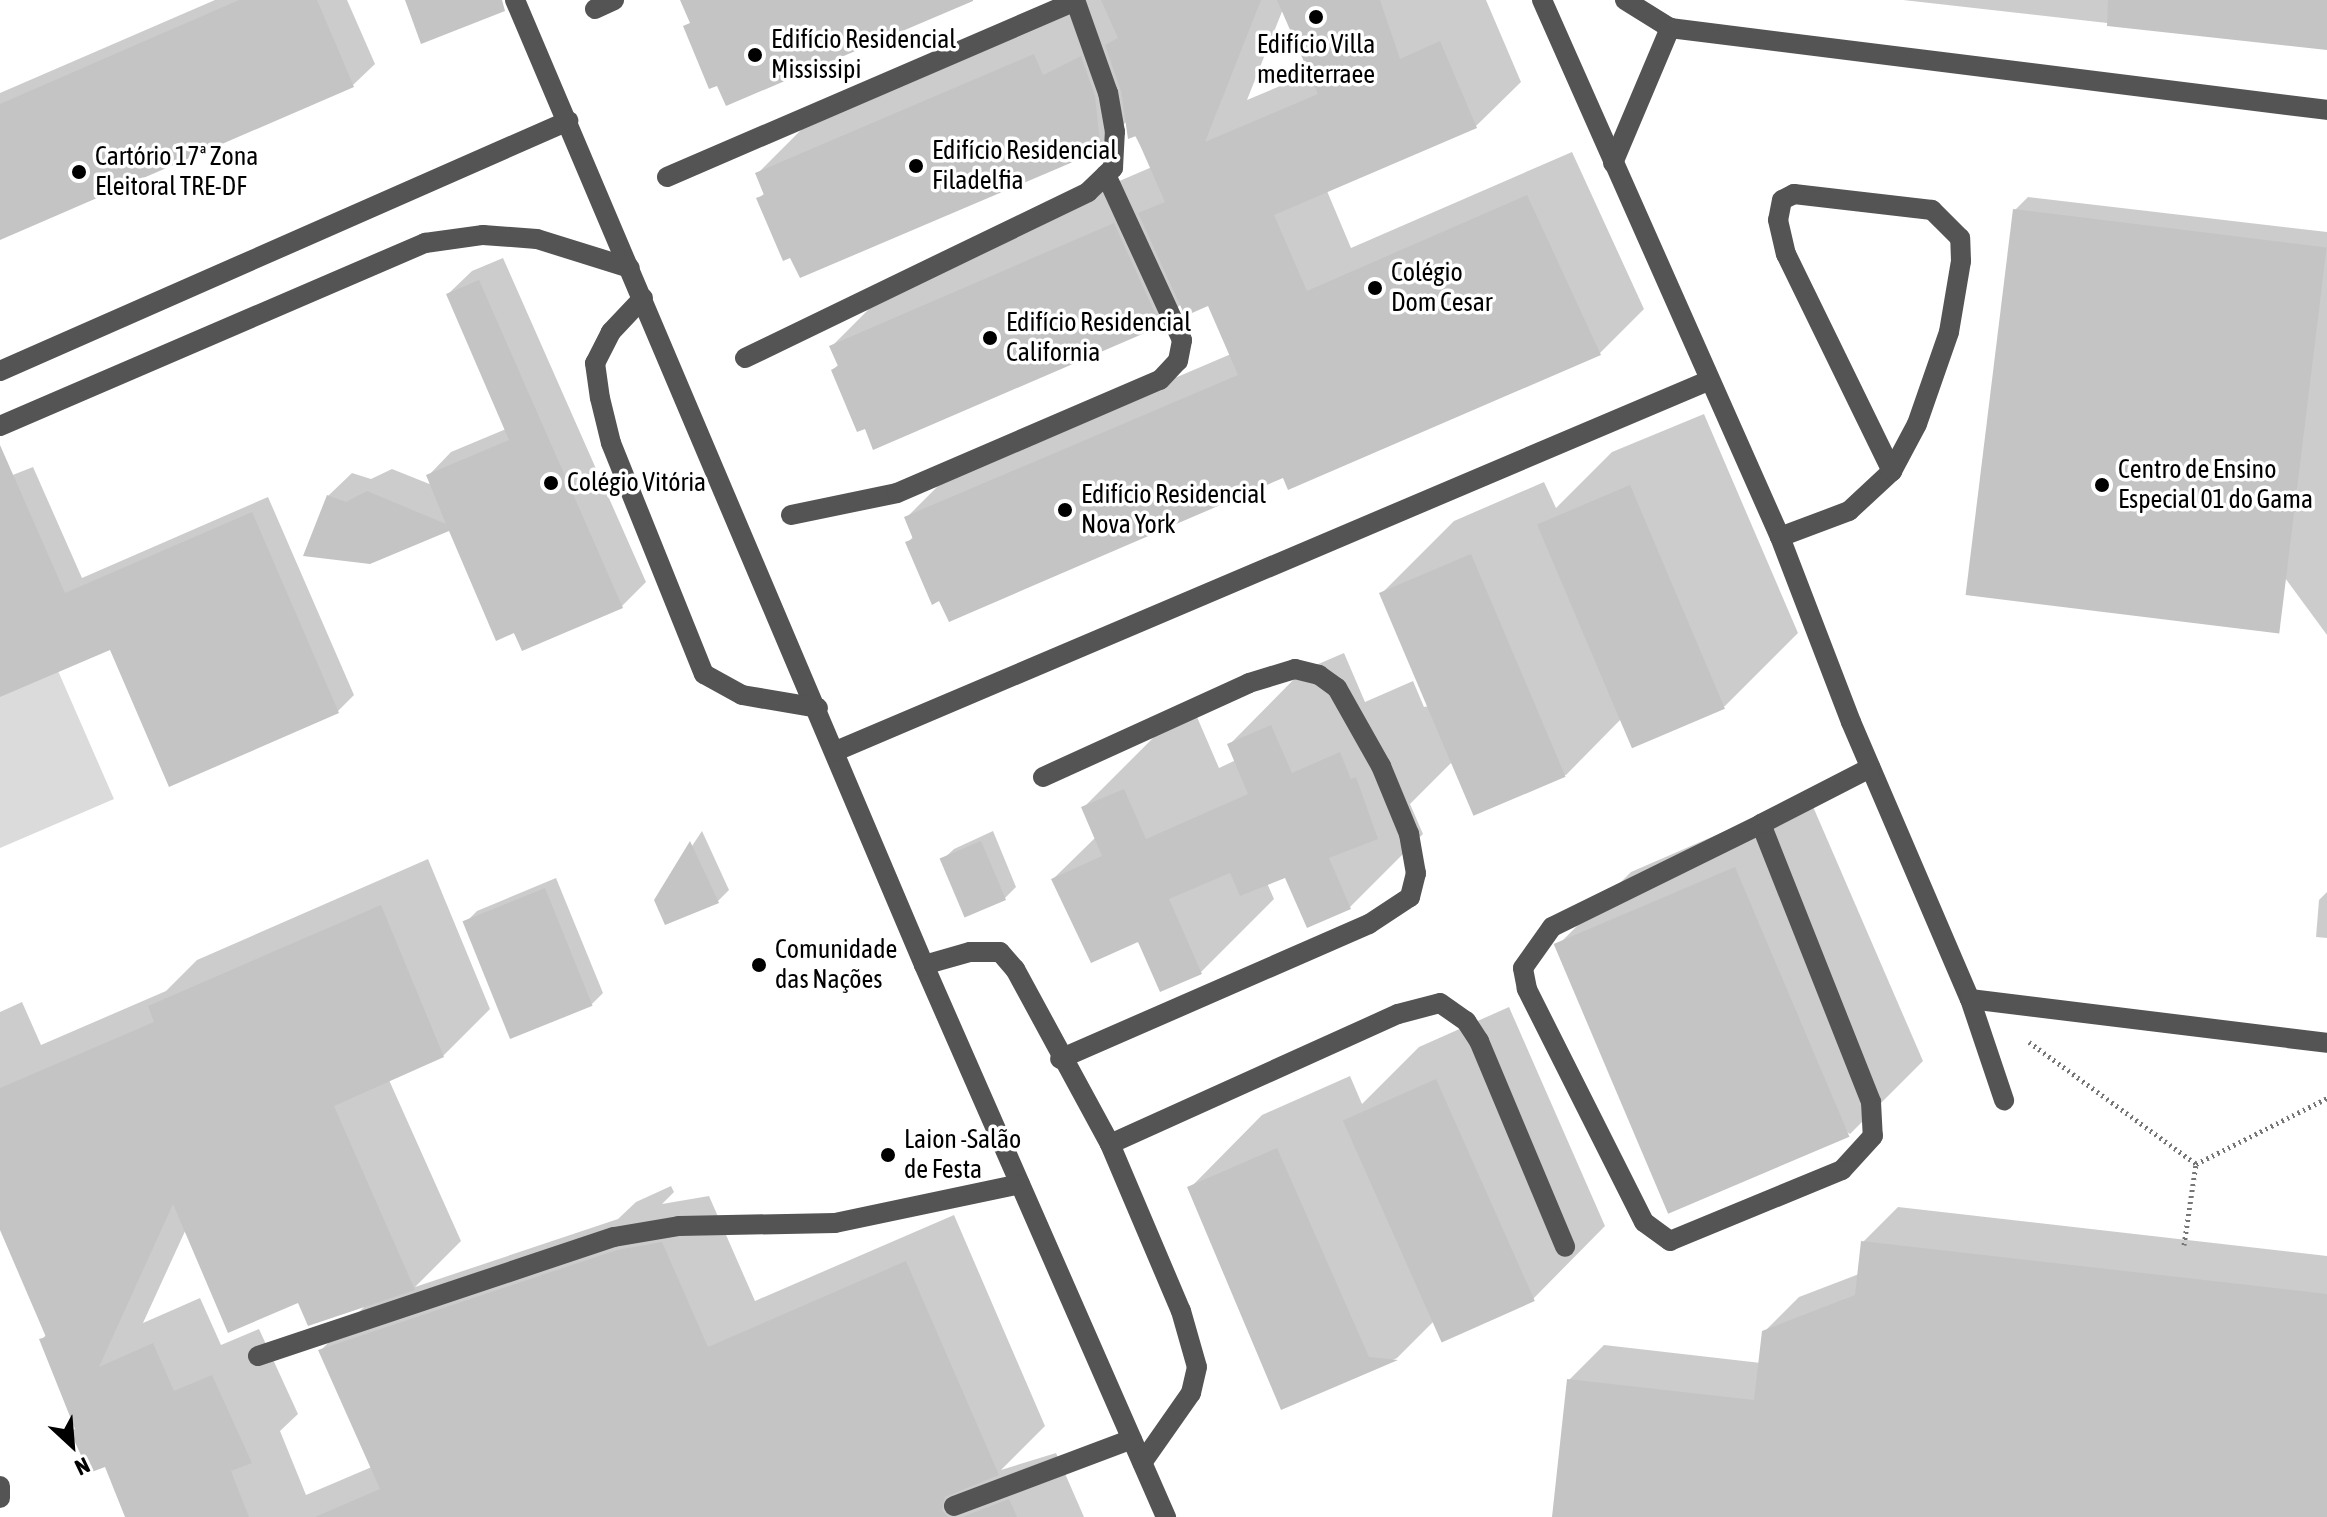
<!DOCTYPE html>
<meta charset="utf-8">
<style>
body{margin:0}
#map{position:relative;width:2327px;height:1517px;overflow:hidden;background:#fff;font-family:"Asap Condensed",sans-serif}
div>[style]{position:absolute}
[style*='--x']{left:calc(var(--x)*1px);top:calc(var(--y)*1px);width:calc(var(--w)*1px);rotate:calc(var(--a)*1deg)}
.green>*{inset:0;background:#dbdbdb}
.shadow>*{inset:0;background:#0003}
.building>*{inset:0;background:#c4c4c4;transform-origin:0 0}
.path>*{height:5px;margin-top:-2.5px;transform-origin:0;background:repeating-linear-gradient(90deg,#767676 0 2px,transparent 0 6px)}
.minor>*{height:20px;margin:-10px;padding:0 10px;transform-origin:10px;border-radius:10px;background:#545454}
.dots>*{width:22px;height:22px;translate:-50% -50%;box-sizing:border-box;border:4px solid #fff;border-radius:50%}
span{translate:-50% -50%;white-space:nowrap;text-align:center;line-height:1.15;-webkit-text-stroke:7px #fff;paint-order:stroke}
.poi-label{font-size:26px;color:#000}
.left{translate:0 -50%;text-align:left}
.north{position:absolute;left:32px;top:1405px;width:80px;height:80px;-webkit-text-stroke:6px #fff;paint-order:stroke;rotate:154deg;font-size:22px;font-weight:700;line-height:32px;text-align:center;color:#000}
.north::after{content:'';display:block;margin:auto;width:28px;height:36px;background:#000;clip-path:polygon(50% 0,100% 100%,50% 72%,0 100%)}
</style>
<div id="map">
<div class="green">
<i style="clip-path:polygon(55px 664px,114px 799px,0 848px,0 687px)"></i>
</div>
<div class="shadow">
<i style="clip-path:polygon(215px 0,347px 0,375px 64px,353px 85px,0 238px,0 93px)"></i>
<i style="clip-path:polygon(evenodd,1065px 0,1486px 0,1521px 82px,1476px 126px,1327px 191px,1351px 248px,1572px 152px,1644px 309px,1600px 353px,1284px 476px,907px 543px,914px 536px,906px 518px,950px 474px,1231px 354px,1209px 304px,1182px 303px,1160px 325px,866px 426px,833px 370px,839px 364px,832px 346px,905px 273px,1152px 167px,1127px 121px,1100px 148px,759px 198px,765px 193px,757px 174px,830px 101px,1065px 0,1283px 9px,1311px 73px,1247px 100px,1283px 9px)"></i>
<i style="clip-path:polygon(1903px 0,2327px 0,2327px 48px)"></i>
<i style="clip-path:polygon(2028px 197px,2327px 232px,2327px 635px,2015px 210px)"></i>
<i style="clip-path:polygon(503px 258px,646px 582px,622px 606px,523px 648px,450px 528px,369px 562px,328px 496px,352px 473px,371px 479px,392px 469px,432px 485px,428px 476px,451px 452px,506px 429px,448px 294px,472px 271px)"></i>
<i style="clip-path:polygon(1704px 414px,1798px 633px,1725px 706px,1634px 745px,1622px 718px,1566px 775px,1452px 762px,1410px 804px,1423px 834px,1350px 907px,1286px 875px,1267px 883px,1274px 899px,1201px 972px,1139px 939px,1053px 879px,1096px 837px,1083px 808px,1156px 735px,1197px 717px,1219px 768px,1236px 760px,1230px 744px,1302px 671px,1344px 653px,1365px 702px,1413px 681px,1424px 707px,1429px 706px,1381px 594px,1454px 521px,1544px 482px,1556px 508px,1612px 452px)"></i>
<i style="clip-path:polygon(33px 467px,82px 578px,268px 497px,354px 695px,338px 711px,111px 648px,0 695px,0 480px)"></i>
<i style="clip-path:polygon(1808px 795px,1923px 1061px,1850px 1134px,1558px 945px,1631px 872px)"></i>
<i style="clip-path:polygon(702px 831px,729px 890px,718px 901px,656px 900px)"></i>
<i style="clip-path:polygon(993px 831px,1016px 887px,1005px 898px,942px 860px,954px 849px)"></i>
<i style="clip-path:polygon(evenodd,428px 859px,490px 1009px,443px 1056px,389px 1080px,461px 1241px,415px 1287px,618px 1219px,636px 1202px,671px 1186px,674px 1192px,662px 1204px,709px 1196px,755px 1301px,954px 1215px,1045px 1426px,1001px 1470px,1056px 1453px,1084px 1517px,127px 1517px,106px 1464px,76px 1428px,41px 1340px,47px 1334px,0 1223px,0 1012px,22px 1002px,41px 1045px,166px 991px,197px 960px,428px 859px,186px 1229px,299px 1301px,367px 1304px,321px 1350px,414px 1449px,306px 1495px,280px 1431px,298px 1414px,259px 1329px,221px 1345px,200px 1298px,143px 1323px,186px 1229px)"></i>
<i style="clip-path:polygon(556px 878px,603px 993px,592px 1004px,466px 922px,477px 911px)"></i>
<i style="clip-path:polygon(2327px 892px,2327px 938px,2316px 937px,2319px 900px)"></i>
<i style="clip-path:polygon(1509px 1007px,1605px 1226px,1533px 1299px,1435px 1320px,1397px 1358px,1283px 1408px,1190px 1188px,1262px 1115px,1350px 1076px,1362px 1104px,1419px 1047px)"></i>
<i style="clip-path:polygon(1898px 1207px,2327px 1256px,2327px 1517px,1554px 1517px,1569px 1380px,1604px 1345px,1761px 1363px,1764px 1332px,1799px 1297px,1859px 1274px,1863px 1242px)"></i>
</div>
<div class="building">
<i style="clip-path:polygon(239px 0,317px 0,354px 87px,0 240px,0 104px)"></i>
<i style="clip-path:polygon(405px 0,502px 0,505px 11px,421px 44px)"></i>
<i style="clip-path:polygon(680px 0,973px 0,973px 1px,726px 106px,717px 86px,709px 89px,683px 26px,690px 23px)"></i>
<i style="clip-path:polygon(1101px 0,1261px 0,1205px 142px,1318px 94px,1277px 0,1380px 0,1400px 59px,1440px 41px,1477px 128px,1274px 215px,1307px 291px,1527px 195px,1601px 355px,1288px 490px,1283px 478px,949px 622px,939px 601px,932px 605px,905px 542px,913px 539px,904px 517px,1238px 375px,1208px 306px,1185px 316px,1138px 213px,1165px 202px,1136px 136px,1128px 139px,1121px 91px,1105px 45px,1118px 38px)"></i>
<i style="clip-path:polygon(2108px 0,2327px 0,2327px 50px,2107px 26px)"></i>
<i style="clip-path:polygon(1034px 54px,1043px 75px,1081px 56px,1095px 96px,1101px 150px,800px 278px,790px 258px,783px 261px,756px 198px,764px 195px,755px 173px)"></i>
<i style="left:2013px;top:209px;width:316px;height:389px;rotate:7deg"></i>
<i style="clip-path:polygon(1114px 223px,1161px 326px,873px 450px,865px 429px,857px 432px,831px 370px,838px 366px,829px 346px)"></i>
<i style="clip-path:polygon(479px 280px,623px 608px,522px 651px,514px 633px,496px 641px,449px 531px,370px 564px,303px 556px,327px 495px,346px 502px,367px 491px,446px 524px,426px 475px,509px 440px,446px 294px)"></i>
<i style="clip-path:polygon(0 445px,65px 593px,252px 512px,339px 713px,169px 787px,110px 650px,0 697px)"></i>
<i style="left:1630px;top:485px;width:243px;height:101px;rotate:67deg"></i>
<i style="left:1471px;top:554px;width:242px;height:100px;rotate:67deg"></i>
<i style="clip-path:polygon(1271px 725px,1292px 773px,1340px 752px,1351px 779px,1356px 777px,1378px 839px,1329px 858px,1351px 909px,1307px 928px,1285px 878px,1240px 896px,1230px 873px,1169px 899px,1202px 974px,1160px 992px,1138px 942px,1091px 963px,1051px 879px,1102px 856px,1081px 807px,1124px 789px,1146px 839px,1248px 794px,1227px 744px)"></i>
<i style="clip-path:polygon(690px 841px,719px 903px,665px 925px,654px 900px)"></i>
<i style="left:981px;top:841px;width:64px;height:45px;rotate:67deg"></i>
<i style="left:1735px;top:867px;width:293px;height:197px;rotate:67deg"></i>
<i style="left:545px;top:888px;width:127px;height:89px;rotate:68deg"></i>
<i style="clip-path:polygon(381px 905px,444px 1057px,334px 1106px,415px 1290px,308px 1326px,298px 1303px,228px 1333px,173px 1204px,99px 1367px,153px 1343px,174px 1391px,212px 1375px,252px 1463px,231px 1471px,249px 1517px,125px 1517px,105px 1467px,89px 1473px,70px 1431px,75px 1429px,39px 1339px,46px 1337px,0 1230px,0 1088px,154px 1022px,148px 1006px)"></i>
<i style="left:1436px;top:1079px;width:243px;height:102px;rotate:66deg"></i>
<i style="clip-path:polygon(1277px 1148px,1369px 1357px,1398px 1360px,1281px 1410px,1187px 1187px)"></i>
<i style="clip-path:polygon(1861px 1241px,2327px 1294px,2327px 1517px,1552px 1517px,1567px 1379px,1754px 1400px,1762px 1331px,1855px 1295px)"></i>
<i style="clip-path:polygon(662px 1242px,708px 1347px,906px 1261px,999px 1475px,945px 1497px,942px 1510px,948px 1517px,315px 1517px,380px 1489px,318px 1350px,617px 1250px)"></i>
<i style="clip-path:polygon(1009px 1499px,1017px 1517px,962px 1517px)"></i>
</div>
<div class="path">
<i style="--x:2029;--y:1042;--w:207;--a:36.1"></i>
<i style="--x:2184;--y:1245;--w:82;--a:-81.6"></i>
<i style="--x:2196;--y:1164;--w:147;--a:-26.7"></i>
</div>
<div class="minor">
<i style="--x:515;--y:0;--w:1048;--a:67.03"></i>
<i style="--x:924;--y:965;--w:603;--a:66.33"></i>
<i style="--x:1542;--y:0;--w:587;--a:66.1"></i>
<i style="--x:1780;--y:537;--w:198;--a:69"></i>
<i style="--x:1851;--y:722;--w:301;--a:66.8"></i>
<i style="--x:1970;--y:999;--w:360;--a:7"></i>
<i style="--x:1625;--y:0;--w:53;--a:31.9"></i>
<i style="--x:1670;--y:28;--w:662;--a:7.11"></i>
<i style="--x:595;--y:9;--w:21;--a:-25"></i>
<i style="--x:1613;--y:163;--w:147;--a:-67.1"></i>
<i style="--x:667;--y:177;--w:444;--a:-23.3"></i>
<i style="--x:643;--y:298;--w:47;--a:133.3"></i>
<i style="--x:611;--y:332;--w:35;--a:117"></i>
<i style="--x:595;--y:363;--w:35;--a:82"></i>
<i style="--x:600;--y:398;--w:46;--a:76.3"></i>
<i style="--x:611;--y:443;--w:249;--a:68.1"></i>
<i style="--x:704;--y:674;--w:43;--a:28.9"></i>
<i style="--x:742;--y:695;--w:77;--a:9.7"></i>
<i style="--x:745;--y:358;--w:381;--a:-25.8"></i>
<i style="--x:1088;--y:192;--w:35;--a:-44"></i>
<i style="--x:1113;--y:168;--w:36;--a:-87"></i>
<i style="--x:1115;--y:132;--w:40;--a:-100"></i>
<i style="--x:1108;--y:93;--w:99;--a:-109.5"></i>
<i style="--x:0;--y:371;--w:621;--a:-23.76"></i>
<i style="--x:0;--y:426;--w:463;--a:-23.3"></i>
<i style="--x:425;--y:243;--w:59;--a:-7.9"></i>
<i style="--x:483;--y:235;--w:54;--a:4.2"></i>
<i style="--x:537;--y:239;--w:97;--a:17.3"></i>
<i style="--x:791;--y:515;--w:108;--a:-11.7"></i>
<i style="--x:897;--y:493;--w:286;--a:-23.3"></i>
<i style="--x:1160;--y:380;--w:26;--a:-47"></i>
<i style="--x:1178;--y:361;--w:21;--a:-79"></i>
<i style="--x:1182;--y:340;--w:182;--a:-114.7"></i>
<i style="--x:1780;--y:537;--w:74;--a:-20.6"></i>
<i style="--x:1849;--y:511;--w:59;--a:-42.9"></i>
<i style="--x:1892;--y:471;--w:53;--a:-62"></i>
<i style="--x:1917;--y:424;--w:97;--a:-70.8"></i>
<i style="--x:1949;--y:332;--w:72;--a:-80.4"></i>
<i style="--x:1961;--y:261;--w:23;--a:-92"></i>
<i style="--x:1960;--y:238;--w:40;--a:-135"></i>
<i style="--x:1932;--y:210;--w:139;--a:-173.4"></i>
<i style="--x:1794;--y:194;--w:13;--a:153"></i>
<i style="--x:1782;--y:200;--w:20;--a:101"></i>
<i style="--x:1778;--y:220;--w:35;--a:77"></i>
<i style="--x:1786;--y:254;--w:242;--a:64"></i>
<i style="--x:836;--y:751;--w:949;--a:-23"></i>
<i style="--x:1043;--y:777;--w:226;--a:-24.5"></i>
<i style="--x:1249;--y:683;--w:48;--a:-16.9"></i>
<i style="--x:1295;--y:669;--w:25;--a:14"></i>
<i style="--x:1319;--y:675;--w:22;--a:36"></i>
<i style="--x:1337;--y:688;--w:90;--a:60.6"></i>
<i style="--x:1381;--y:766;--w:74;--a:67.6"></i>
<i style="--x:1409;--y:834;--w:40;--a:80"></i>
<i style="--x:1416;--y:873;--w:25;--a:104"></i>
<i style="--x:1410;--y:897;--w:49;--a:146.6"></i>
<i style="--x:1369;--y:924;--w:337;--a:156.4"></i>
<i style="--x:1761;--y:824;--w:299;--a:68.4"></i>
<i style="--x:1871;--y:1102;--w:34;--a:87"></i>
<i style="--x:1873;--y:1136;--w:46;--a:132.4"></i>
<i style="--x:1842;--y:1170;--w:186;--a:157.6"></i>
<i style="--x:1670;--y:1241;--w:32;--a:-144"></i>
<i style="--x:1644;--y:1222;--w:261;--a:-116.7"></i>
<i style="--x:1527;--y:989;--w:21;--a:-101"></i>
<i style="--x:1523;--y:968;--w:50;--a:-54.7"></i>
<i style="--x:1552;--y:927;--w:233;--a:-26.2"></i>
<i style="--x:1761;--y:824;--w:123;--a:-27.2"></i>
<i style="--x:924;--y:965;--w:48;--a:-15.8"></i>
<i style="--x:970;--y:952;--w:30;--a:0"></i>
<i style="--x:1000;--y:952;--w:23;--a:49"></i>
<i style="--x:1015;--y:969;--w:199;--a:61.5"></i>
<i style="--x:1110;--y:1144;--w:181;--a:67"></i>
<i style="--x:1181;--y:1311;--w:58;--a:74.1"></i>
<i style="--x:1197;--y:1367;--w:27;--a:103"></i>
<i style="--x:1191;--y:1393;--w:85;--a:125"></i>
<i style="--x:1970;--y:999;--w:107;--a:71.4"></i>
<i style="--x:1110;--y:1144;--w:316;--a:-24.3"></i>
<i style="--x:1398;--y:1014;--w:43;--a:-14.7"></i>
<i style="--x:1440;--y:1003;--w:32;--a:35"></i>
<i style="--x:1466;--y:1021;--w:24;--a:57"></i>
<i style="--x:1479;--y:1041;--w:223;--a:67.3"></i>
<i style="--x:258;--y:1356;--w:375;--a:-18.5"></i>
<i style="--x:614;--y:1237;--w:66;--a:-9.6"></i>
<i style="--x:679;--y:1226;--w:156;--a:-1.1"></i>
<i style="--x:835;--y:1223;--w:189;--a:-11.9"></i>
<i style="--x:0;--y:1486;--w:12;--a:90"></i>
<i style="--x:954;--y:1506;--w:190;--a:-20.6"></i>
</div>
<div class="dots">
<i style="left:1316px;top:17px;background:#000"></i>
<i style="left:755px;top:55px;background:#000"></i>
<i style="left:916px;top:166px;background:#000"></i>
<i style="left:79px;top:172px;background:#000"></i>
<i style="left:1375px;top:288px;background:#000"></i>
<i style="left:990px;top:338px;background:#000"></i>
<i style="left:551px;top:483px;background:#000"></i>
<i style="left:2102px;top:485px;background:#000"></i>
<i style="left:1065px;top:510px;background:#000"></i>
<i style="left:759px;top:965px;background:#000"></i>
<i style="left:888px;top:1155px;background:#000"></i>
</div>
<div class="poi-label">
<span class="left" style="left:771px;top:55px">Edifício Residencial<br>Mississipi</span>
<span style="left:1316px;top:60px">Edifício Villa<br>mediterraee</span>
<span class="left" style="left:932px;top:166px">Edifício Residencial<br>Filadelfia</span>
<span class="left" style="left:95px;top:172px">Cartório 17ª Zona<br>Eleitoral TRE-DF</span>
<span class="left" style="left:1391px;top:288px">Colégio<br>Dom Cesar</span>
<span class="left" style="left:1006px;top:338px">Edifício Residencial<br>California</span>
<span class="left" style="left:2118px;top:485px">Centro de Ensino<br>Especial 01 do Gama</span>
<span class="left" style="left:567px;top:483px">Colégio Vitória</span>
<span class="left" style="left:1081px;top:510px">Edifício Residencial<br>Nova York</span>
<span class="left" style="left:775px;top:965px">Comunidade<br>das Nações</span>
<span class="left" style="left:904px;top:1155px">Laion -Salão<br>de Festa</span>
</div>
<div class="north">N</div>
</div>
